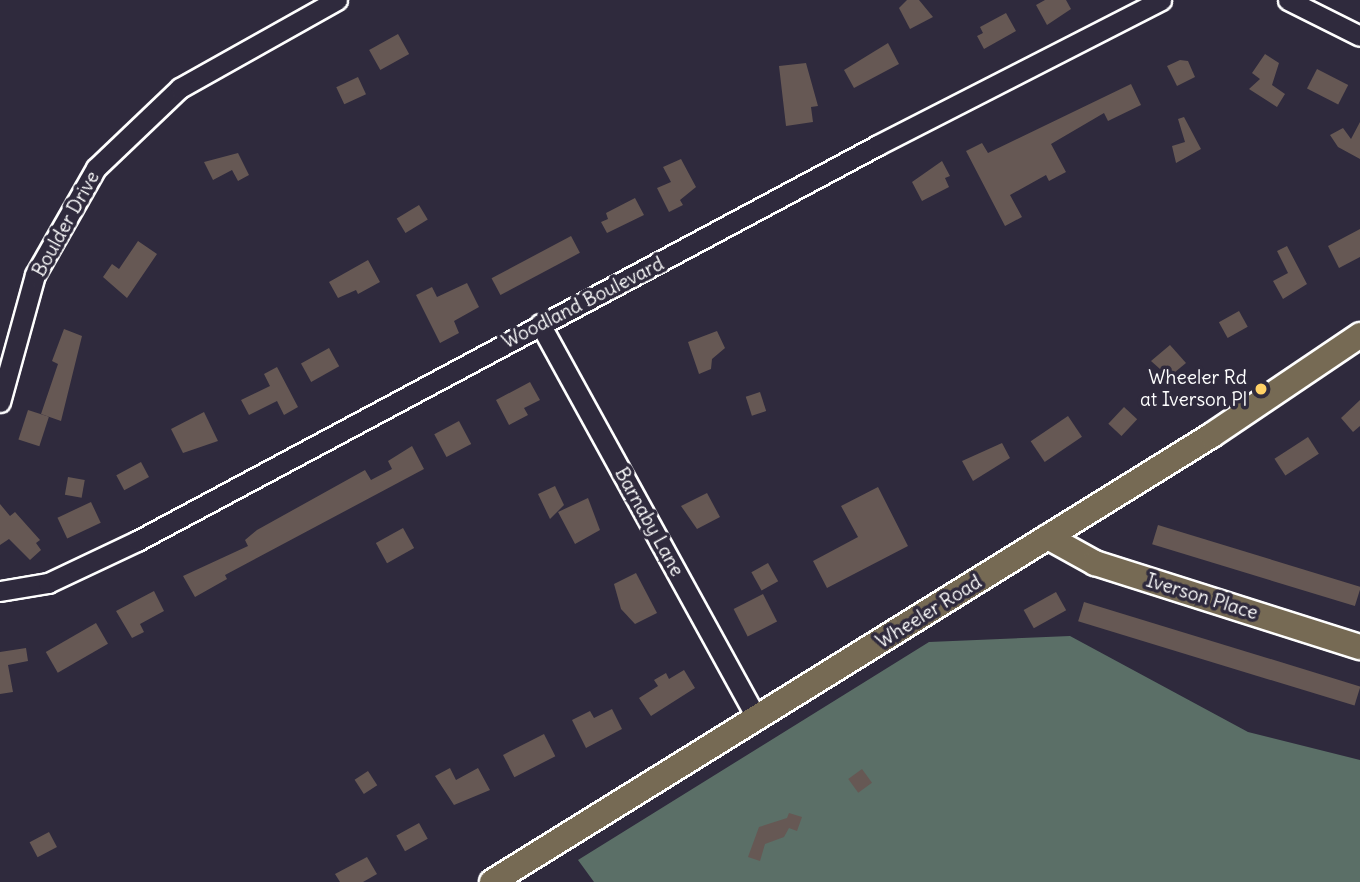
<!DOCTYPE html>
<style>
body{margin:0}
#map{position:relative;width:1360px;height:882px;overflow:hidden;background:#2f2a3d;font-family:Delius,sans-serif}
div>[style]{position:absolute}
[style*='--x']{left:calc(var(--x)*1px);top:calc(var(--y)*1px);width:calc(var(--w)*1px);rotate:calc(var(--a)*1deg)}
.green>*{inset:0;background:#5b6f67}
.building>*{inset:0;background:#665854;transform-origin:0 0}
.roads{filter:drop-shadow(2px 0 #fff) drop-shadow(-2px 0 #fff) drop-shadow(0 2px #fff) drop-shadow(0 -2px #fff)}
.minor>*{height:19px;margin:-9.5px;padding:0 9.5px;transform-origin:9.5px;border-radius:9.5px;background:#2f2a3d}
.major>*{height:24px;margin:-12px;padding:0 12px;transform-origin:12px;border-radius:12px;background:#766a54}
.dots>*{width:19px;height:19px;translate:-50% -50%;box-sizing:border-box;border:4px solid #2f2a3d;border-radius:50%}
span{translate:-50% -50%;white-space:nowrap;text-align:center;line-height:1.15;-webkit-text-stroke:7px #2f2a3d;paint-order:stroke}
.street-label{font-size:19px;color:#fff}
.poi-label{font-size:19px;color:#fff}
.right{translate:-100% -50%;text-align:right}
</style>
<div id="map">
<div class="green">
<i style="clip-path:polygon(1070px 636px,1248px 732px,1360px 760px,1360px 882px,594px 882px,578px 860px,929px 642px)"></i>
</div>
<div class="building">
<i style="clip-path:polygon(907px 0,919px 0,933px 17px,910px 29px,899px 8px)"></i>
<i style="clip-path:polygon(1045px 0,1066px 0,1071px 9px,1047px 25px,1036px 5px)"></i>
<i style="clip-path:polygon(1006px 13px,1016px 31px,984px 49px,977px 36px,983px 33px,980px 27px)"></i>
<i style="left:398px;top:34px;width:23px;height:33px;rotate:61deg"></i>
<i style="clip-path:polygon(888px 43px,899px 64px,854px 88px,844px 70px)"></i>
<i style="clip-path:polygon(1265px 54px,1279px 63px,1272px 85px,1285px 94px,1277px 107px,1249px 89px,1260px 79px,1252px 73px)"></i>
<i style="clip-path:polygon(1180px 60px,1188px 61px,1195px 77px,1177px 86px,1167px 66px)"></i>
<i style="clip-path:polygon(806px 63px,818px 106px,811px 107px,813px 122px,786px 126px,779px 66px)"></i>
<i style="left:1317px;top:69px;width:35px;height:22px;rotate:27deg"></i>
<i style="left:358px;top:77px;width:19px;height:24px;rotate:65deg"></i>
<i style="clip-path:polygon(1131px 84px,1141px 105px,1108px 121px,1104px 113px,1051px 144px,1066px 172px,1049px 181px,1046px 175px,1010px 195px,1022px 217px,1005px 226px,966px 151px,982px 143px,988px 153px)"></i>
<i style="clip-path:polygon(1184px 117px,1201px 149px,1176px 163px,1172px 146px,1185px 142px,1178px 119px)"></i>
<i style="clip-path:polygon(1360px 122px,1360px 159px,1338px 147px,1330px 135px,1343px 128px,1351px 139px)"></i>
<i style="clip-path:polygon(238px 153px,249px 175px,238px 181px,232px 170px,213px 180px,204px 162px)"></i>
<i style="clip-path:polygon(681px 159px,696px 187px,680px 200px,683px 205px,669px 212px,657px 188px,671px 182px,663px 167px)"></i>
<i style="clip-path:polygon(942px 161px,950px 176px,945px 178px,949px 187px,922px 201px,912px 182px)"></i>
<i style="clip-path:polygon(635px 198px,644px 215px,607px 233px,601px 222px,608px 219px,606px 213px)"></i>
<i style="left:419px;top:205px;width:17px;height:26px;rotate:59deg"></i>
<i style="clip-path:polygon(1360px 229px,1360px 257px,1339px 268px,1328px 246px)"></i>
<i style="left:571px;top:236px;width:19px;height:90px;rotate:62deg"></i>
<i style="clip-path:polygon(138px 241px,157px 254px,127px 298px,103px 277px,112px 264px,119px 269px)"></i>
<i style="clip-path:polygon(1287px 246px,1307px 284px,1283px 299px,1273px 281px,1288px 273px,1277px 251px)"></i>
<i style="clip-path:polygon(368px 260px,380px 282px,358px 294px,356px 290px,338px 298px,329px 282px)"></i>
<i style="clip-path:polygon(467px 283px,479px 307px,454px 321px,459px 333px,440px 343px,416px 295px,432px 287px,437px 297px)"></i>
<i style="left:1239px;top:311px;width:18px;height:23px;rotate:61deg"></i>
<i style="clip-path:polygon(64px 329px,82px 336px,61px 421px,41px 414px,58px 364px,52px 361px)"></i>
<i style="clip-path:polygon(717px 331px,725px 348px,712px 359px,711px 369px,699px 374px,688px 342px)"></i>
<i style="clip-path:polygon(1170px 345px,1186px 363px,1169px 377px,1151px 361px)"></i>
<i style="left:329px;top:348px;width:21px;height:32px;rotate:61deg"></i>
<i style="clip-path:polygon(277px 367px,298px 407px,284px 415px,277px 401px,249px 415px,241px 400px,270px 386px,264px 374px)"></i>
<i style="clip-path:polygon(530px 382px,540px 400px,524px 408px,528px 415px,509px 425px,496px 400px)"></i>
<i style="left:760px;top:392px;width:20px;height:15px;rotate:72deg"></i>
<i style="clip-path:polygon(1360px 400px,1360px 426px,1353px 432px,1341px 418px)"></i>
<i style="left:1124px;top:407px;width:18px;height:23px;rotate:43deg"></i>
<i style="left:28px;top:410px;width:22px;height:31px;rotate:18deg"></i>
<i style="clip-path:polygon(204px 412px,218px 441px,183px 453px,171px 429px)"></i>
<i style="left:1068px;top:416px;width:25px;height:45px;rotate:56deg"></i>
<i style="left:459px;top:421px;width:26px;height:28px;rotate:62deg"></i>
<i style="left:1308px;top:437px;width:20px;height:40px;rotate:57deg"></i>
<i style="clip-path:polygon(1002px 443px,1010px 458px,973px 481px,962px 461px)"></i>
<i style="clip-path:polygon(412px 446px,424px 469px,225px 575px,227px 579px,195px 597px,183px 576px,248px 546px,245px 540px,257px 530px,365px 470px,371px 480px,392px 469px,388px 461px)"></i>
<i style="left:141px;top:462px;width:17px;height:28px;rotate:62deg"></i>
<i style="left:68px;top:477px;width:17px;height:18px;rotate:10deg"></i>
<i style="clip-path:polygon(555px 486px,564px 505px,550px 519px,538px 494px)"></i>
<i style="clip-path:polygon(878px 487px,908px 546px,827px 588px,813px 561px,858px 537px,841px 506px)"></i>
<i style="clip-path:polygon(707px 493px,720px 517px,697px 529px,681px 506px)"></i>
<i style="clip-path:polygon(588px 498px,600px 530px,575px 544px,558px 512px)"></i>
<i style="left:91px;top:502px;width:23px;height:37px;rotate:65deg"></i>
<i style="clip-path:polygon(0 504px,10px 516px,15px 512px,40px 540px,36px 543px,41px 550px,30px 560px,9px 539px,0 545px)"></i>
<i style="left:1158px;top:525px;width:212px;height:20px;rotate:17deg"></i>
<i style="left:403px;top:528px;width:23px;height:31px;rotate:61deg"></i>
<i style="left:768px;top:563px;width:21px;height:19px;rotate:61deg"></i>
<i style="clip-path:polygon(636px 573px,657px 613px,635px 624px,621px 609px,614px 584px)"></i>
<i style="clip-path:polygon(154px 591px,164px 611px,140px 624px,144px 632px,132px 638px,116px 611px)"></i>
<i style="left:1056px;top:592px;width:21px;height:37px;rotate:61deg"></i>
<i style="left:763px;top:594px;width:31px;height:33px;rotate:63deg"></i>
<i style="left:1084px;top:602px;width:289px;height:20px;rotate:17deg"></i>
<i style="left:96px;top:623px;width:24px;height:58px;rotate:60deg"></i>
<i style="clip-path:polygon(26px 648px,28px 661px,8px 665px,13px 692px,0 694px,0 652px)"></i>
<i style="clip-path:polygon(684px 670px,695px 688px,651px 716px,639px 698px,658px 686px,654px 680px,666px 673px,669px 679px)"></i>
<i style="clip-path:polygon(612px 709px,622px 729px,586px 748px,572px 720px,590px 711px,594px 718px)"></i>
<i style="left:544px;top:734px;width:25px;height:46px;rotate:63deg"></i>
<i style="clip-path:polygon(450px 768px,456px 780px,478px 768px,490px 790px,454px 805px,435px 776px)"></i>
<i style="left:862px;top:769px;width:17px;height:17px;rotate:54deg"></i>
<i style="left:368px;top:771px;width:17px;height:16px;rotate:57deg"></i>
<i style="clip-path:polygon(789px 813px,802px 817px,797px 831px,789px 828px,784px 837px,765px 844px,760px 861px,748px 857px,759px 827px,787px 818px)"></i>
<i style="left:419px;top:823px;width:18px;height:26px;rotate:61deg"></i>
<i style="left:49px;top:832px;width:17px;height:22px;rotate:62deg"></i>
<i style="clip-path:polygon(367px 857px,377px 874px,363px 882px,340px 882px,335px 874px)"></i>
</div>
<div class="roads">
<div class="minor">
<i style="--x:1288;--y:0;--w:80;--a:26.6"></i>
<i style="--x:540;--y:324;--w:451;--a:61.2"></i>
<i style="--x:0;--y:402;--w:132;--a:-74.6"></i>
<i style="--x:35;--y:275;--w:123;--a:-60.3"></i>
<i style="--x:96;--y:168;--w:116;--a:-43.6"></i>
<i style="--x:180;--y:88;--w:180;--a:-29.3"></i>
<i style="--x:0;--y:591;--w:49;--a:-9.5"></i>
<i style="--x:48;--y:583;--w:98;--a:-25.3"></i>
<i style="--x:137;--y:541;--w:840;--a:-28.12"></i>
<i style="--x:878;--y:145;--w:318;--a:-27.1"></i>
</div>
<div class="major">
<i style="--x:1048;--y:537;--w:54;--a:29"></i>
<i style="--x:1095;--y:563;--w:278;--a:17.6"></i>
<i style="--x:492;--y:882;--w:847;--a:-31.83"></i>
<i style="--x:1212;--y:435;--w:179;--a:-34"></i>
</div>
</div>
<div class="dots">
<i style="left:1261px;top:389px;background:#ffd166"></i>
</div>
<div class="street-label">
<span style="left:66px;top:224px;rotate:-61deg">Boulder Drive</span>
<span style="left:583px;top:303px;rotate:-27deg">Woodland Boulevard</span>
<span style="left:649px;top:522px;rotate:61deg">Barnaby Lane</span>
<span style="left:1202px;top:597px;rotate:17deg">Iverson Place</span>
<span style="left:929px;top:612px;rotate:-32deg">Wheeler Road</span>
</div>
<div class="poi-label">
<span class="right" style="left:1247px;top:389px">Wheeler Rd<br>at Iverson Pl</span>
</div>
</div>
